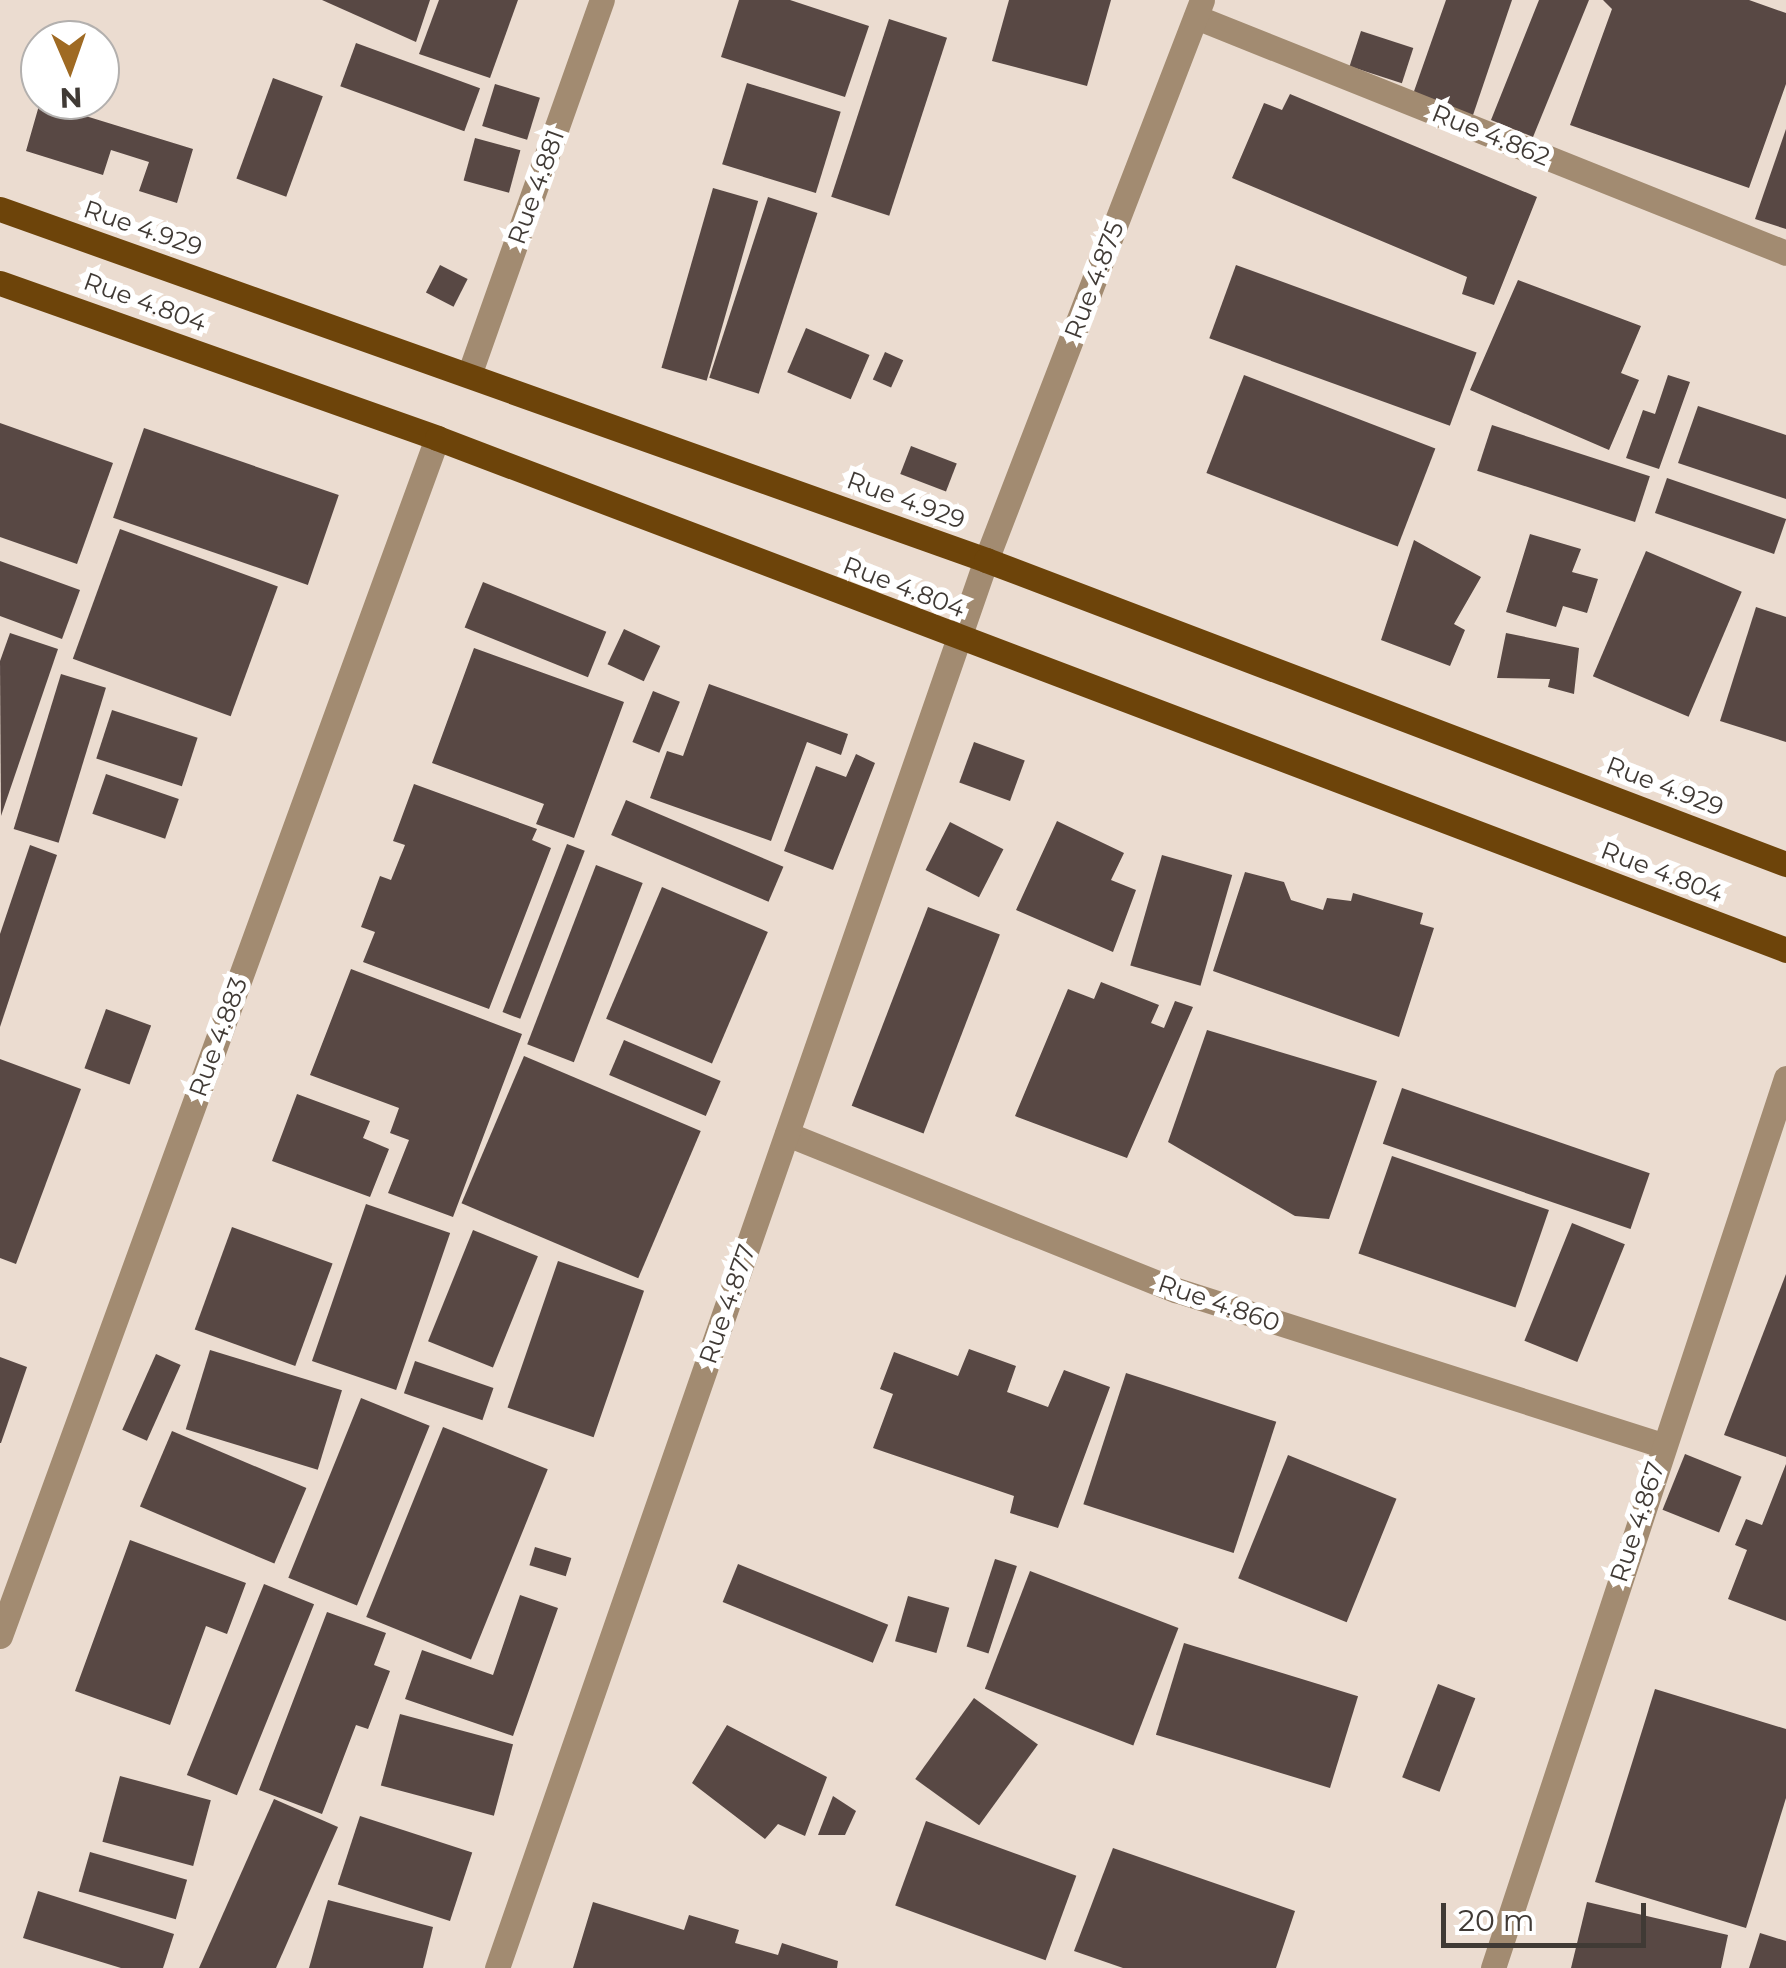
<!DOCTYPE html>
<style>
body{margin:0}
#map{position:relative;width:1786px;height:1968px;overflow:hidden;background:#ebdcd0;font-family:Montserrat,sans-serif}
div>[style]{position:absolute}
[style*='--x']{left:calc(var(--x)*1px);top:calc(var(--y)*1px);width:calc(var(--w)*1px);rotate:calc(var(--a)*1deg)}
.building>*{inset:0;background:#584844;transform-origin:0 0}
.minor>*{height:25px;margin:-12.5px;padding:0 12.5px;transform-origin:12.5px;border-radius:12.5px;background:#a28b71}
.major>*{height:25px;margin:-12.5px;padding:0 12.5px;transform-origin:12.5px;border-radius:12.5px;background:#6d440a}
span{translate:-50% -50%;white-space:nowrap;text-align:center;line-height:1.15;-webkit-text-stroke:10px #fff;paint-order:stroke}
.street-label{font-size:25px;color:#403a35}
.north{position:absolute;left:20px;top:20px;width:100px;height:100px;box-sizing:border-box;background:#fff;border:2px solid #b3b0ae;border-radius:50%;rotate:178deg;font-size:28px;font-weight:700;line-height:40px;text-align:center;color:#403a35}
.north::after{content:'';display:block;margin:auto;width:35px;height:45px;background:#9f6a23;clip-path:polygon(50% 0,100% 100%,50% 72%,0 100%)}
.scale{position:absolute;left:1441px;top:1903px;width:205px;height:45px;box-sizing:border-box;border:5px solid #403a35;border-top:0;padding-left:12px;font-size:30px;line-height:35px;white-space:nowrap;color:#403a35;-webkit-text-stroke:8px #fff;paint-order:stroke}
</style>
<div id="map">
<div class="building">
<i style="clip-path:polygon(322px 0,430px 0,416px 42px)"></i>
<i style="clip-path:polygon(439px 0,518px 0,490px 78px,419px 54px)"></i>
<i style="clip-path:polygon(739px 0,790px 0,869px 26px,845px 97px,721px 57px)"></i>
<i style="clip-path:polygon(1009px 0,1111px 0,1087px 86px,992px 61px)"></i>
<i style="clip-path:polygon(1446px 0,1512px 0,1472px 118px,1412px 97px)"></i>
<i style="clip-path:polygon(1539px 0,1589px 0,1533px 137px,1491px 120px)"></i>
<i style="clip-path:polygon(1603px 0,1749px 0,1786px 13px,1786px 84px,1749px 188px,1570px 125px,1612px 9px)"></i>
<i style="left:889px;top:19px;width:61px;height:187px;rotate:18deg"></i>
<i style="left:1361px;top:31px;width:55px;height:37px;rotate:18deg"></i>
<i style="left:356px;top:43px;width:132px;height:46px;rotate:20deg"></i>
<i style="left:273px;top:78px;width:53px;height:107px;rotate:20deg"></i>
<i style="left:747px;top:83px;width:98px;height:85px;rotate:17deg"></i>
<i style="left:495px;top:84px;width:47px;height:44px;rotate:17deg"></i>
<i style="clip-path:polygon(1290px 94px,1537px 197px,1494px 305px,1462px 294px,1467px 277px,1232px 178px,1264px 103px,1282px 110px)"></i>
<i style="clip-path:polygon(40px 102px,193px 149px,177px 203px,139px 191px,149px 162px,111px 150px,103px 175px,26px 151px)"></i>
<i style="clip-path:polygon(1786px 129px,1786px 229px,1755px 219px)"></i>
<i style="left:475px;top:138px;width:47px;height:44px;rotate:15deg"></i>
<i style="left:713px;top:188px;width:47px;height:187px;rotate:16deg"></i>
<i style="left:768px;top:197px;width:52px;height:190px;rotate:18deg"></i>
<i style="left:440px;top:265px;width:31px;height:31px;rotate:27deg"></i>
<i style="left:1236px;top:265px;width:256px;height:78px;rotate:20deg"></i>
<i style="clip-path:polygon(1518px 280px,1641px 326px,1621px 373px,1639px 380px,1609px 450px,1470px 390px)"></i>
<i style="left:806px;top:328px;width:69px;height:48px;rotate:23deg"></i>
<i style="left:885px;top:352px;width:20px;height:30px;rotate:24deg"></i>
<i style="left:1244px;top:375px;width:205px;height:105px;rotate:21deg"></i>
<i style="clip-path:polygon(1668px 375px,1690px 382px,1659px 469px,1626px 458px,1643px 410px,1655px 414px)"></i>
<i style="clip-path:polygon(1698px 406px,1786px 435px,1786px 499px,1678px 463px)"></i>
<i style="clip-path:polygon(0 423px,113px 463px,77px 564px,0 537px)"></i>
<i style="left:1492px;top:425px;width:166px;height:48px;rotate:18deg"></i>
<i style="left:144px;top:428px;width:206px;height:95px;rotate:19deg"></i>
<i style="left:911px;top:446px;width:49px;height:30px;rotate:21deg"></i>
<i style="left:1667px;top:478px;width:126px;height:37px;rotate:19deg"></i>
<i style="left:120px;top:529px;width:168px;height:138px;rotate:20deg"></i>
<i style="clip-path:polygon(1530px 534px,1581px 549px,1572px 572px,1598px 579px,1587px 613px,1563px 606px,1556px 627px,1506px 612px)"></i>
<i style="clip-path:polygon(1414px 540px,1481px 577px,1454px 624px,1465px 630px,1450px 666px,1381px 640px)"></i>
<i style="left:1646px;top:551px;width:104px;height:136px;rotate:23deg"></i>
<i style="clip-path:polygon(0 561px,80px 590px,62px 639px,0 616px)"></i>
<i style="left:483px;top:582px;width:133px;height:49px;rotate:22deg"></i>
<i style="clip-path:polygon(1756px 607px,1786px 617px,1786px 742px,1720px 721px)"></i>
<i style="left:624px;top:629px;width:40px;height:39px;rotate:25deg"></i>
<i style="clip-path:polygon(10px 633px,58px 649px,1px 816px,0 661px)"></i>
<i style="clip-path:polygon(1506px 633px,1579px 648px,1574px 694px,1548px 687px,1550px 679px,1497px 678px)"></i>
<i style="clip-path:polygon(474px 648px,624px 702px,574px 838px,536px 824px,544px 804px,432px 763px)"></i>
<i style="left:61px;top:674px;width:47px;height:162px;rotate:17deg"></i>
<i style="clip-path:polygon(709px 684px,848px 734px,841px 755px,807px 742px,771px 841px,650px 798px,667px 751px,683px 756px)"></i>
<i style="left:653px;top:691px;width:29px;height:55px;rotate:22deg"></i>
<i style="left:112px;top:710px;width:90px;height:51px;rotate:18deg"></i>
<i style="left:974px;top:742px;width:54px;height:43px;rotate:20deg"></i>
<i style="clip-path:polygon(856px 754px,875px 763px,833px 870px,784px 851px,816px 766px,846px 777px)"></i>
<i style="left:106px;top:774px;width:77px;height:42px;rotate:19deg"></i>
<i style="clip-path:polygon(414px 784px,537px 829px,532px 840px,551px 848px,489px 1009px,363px 962px,375px 932px,361px 927px,380px 876px,391px 880px,405px 845px,393px 841px)"></i>
<i style="left:626px;top:800px;width:171px;height:38px;rotate:23deg"></i>
<i style="clip-path:polygon(1057px 821px,1124px 853px,1111px 880px,1136px 890px,1113px 952px,1016px 910px)"></i>
<i style="left:950px;top:822px;width:60px;height:54px;rotate:27deg"></i>
<i style="left:567px;top:844px;width:19px;height:180px;rotate:21deg"></i>
<i style="clip-path:polygon(30px 845px,57px 855px,0 1027px,0 934px)"></i>
<i style="left:1162px;top:855px;width:73px;height:115px;rotate:16deg"></i>
<i style="left:596px;top:865px;width:50px;height:192px;rotate:21deg"></i>
<i style="clip-path:polygon(1245px 872px,1284px 882px,1291px 900px,1323px 910px,1327px 898px,1351px 901px,1353px 893px,1423px 913px,1420px 924px,1434px 928px,1399px 1037px,1213px 971px)"></i>
<i style="left:662px;top:887px;width:115px;height:143px;rotate:23deg"></i>
<i style="left:928px;top:907px;width:77px;height:213px;rotate:21deg"></i>
<i style="clip-path:polygon(351px 969px,522px 1034px,453px 1217px,388px 1193px,409px 1140px,390px 1133px,399px 1108px,310px 1075px)"></i>
<i style="clip-path:polygon(1101px 982px,1159px 1005px,1151px 1023px,1164px 1028px,1175px 1001px,1193px 1007px,1127px 1158px,1015px 1116px,1068px 989px,1094px 999px)"></i>
<i style="left:106px;top:1009px;width:48px;height:63px;rotate:20deg"></i>
<i style="clip-path:polygon(1207px 1030px,1377px 1081px,1329px 1219px,1295px 1216px,1168px 1142px)"></i>
<i style="left:624px;top:1040px;width:105px;height:38px;rotate:23deg"></i>
<i style="left:524px;top:1056px;width:192px;height:160px;rotate:23deg"></i>
<i style="clip-path:polygon(0 1059px,81px 1089px,16px 1264px,0 1258px)"></i>
<i style="left:1402px;top:1088px;width:262px;height:59px;rotate:19deg"></i>
<i style="clip-path:polygon(297px 1094px,370px 1121px,363px 1138px,389px 1149px,370px 1197px,272px 1161px)"></i>
<i style="left:1392px;top:1156px;width:166px;height:103px;rotate:19deg"></i>
<i style="left:366px;top:1204px;width:89px;height:166px;rotate:19deg"></i>
<i style="left:1572px;top:1223px;width:57px;height:127px;rotate:22deg"></i>
<i style="left:232px;top:1227px;width:107px;height:109px;rotate:20deg"></i>
<i style="left:473px;top:1230px;width:70px;height:120px;rotate:22deg"></i>
<i style="left:558px;top:1261px;width:91px;height:155px;rotate:19deg"></i>
<i style="clip-path:polygon(1786px 1274px,1786px 1457px,1724px 1435px)"></i>
<i style="clip-path:polygon(969px 1349px,1016px 1366px,1007px 1392px,1048px 1407px,1064px 1370px,1110px 1387px,1058px 1528px,1010px 1513px,1014px 1496px,873px 1448px,893px 1394px,880px 1389px,894px 1352px,958px 1376px)"></i>
<i style="left:210px;top:1350px;width:138px;height:83px;rotate:17deg"></i>
<i style="left:156px;top:1354px;width:27px;height:83px;rotate:24deg"></i>
<i style="clip-path:polygon(0 1357px,27px 1367px,1px 1443px,0 1443px)"></i>
<i style="left:415px;top:1361px;width:83px;height:34px;rotate:19deg"></i>
<i style="left:1126px;top:1373px;width:158px;height:138px;rotate:18deg"></i>
<i style="left:361px;top:1398px;width:74px;height:194px;rotate:22deg"></i>
<i style="left:443px;top:1427px;width:113px;height:205px;rotate:22deg"></i>
<i style="left:172px;top:1431px;width:146px;height:82px;rotate:23deg"></i>
<i style="left:1685px;top:1454px;width:61px;height:60px;rotate:22deg"></i>
<i style="left:1288px;top:1455px;width:117px;height:133px;rotate:22deg"></i>
<i style="clip-path:polygon(1786px 1464px,1786px 1621px,1728px 1599px,1747px 1550px,1735px 1545px,1746px 1519px,1762px 1525px)"></i>
<i style="clip-path:polygon(130px 1540px,246px 1583px,227px 1634px,206px 1626px,170px 1725px,75px 1691px)"></i>
<i style="left:535px;top:1547px;width:38px;height:19px;rotate:17deg"></i>
<i style="left:995px;top:1559px;width:23px;height:92px;rotate:18deg"></i>
<i style="left:738px;top:1564px;width:162px;height:41px;rotate:22deg"></i>
<i style="left:1030px;top:1571px;width:159px;height:126px;rotate:21deg"></i>
<i style="left:264px;top:1584px;width:54px;height:206px;rotate:22deg"></i>
<i style="clip-path:polygon(520px 1595px,558px 1608px,513px 1736px,405px 1699px,422px 1650px,493px 1675px)"></i>
<i style="left:908px;top:1596px;width:43px;height:47px;rotate:16deg"></i>
<i style="clip-path:polygon(327px 1612px,386px 1633px,374px 1665px,390px 1671px,368px 1729px,356px 1725px,322px 1814px,259px 1790px)"></i>
<i style="left:1184px;top:1643px;width:182px;height:96px;rotate:17deg"></i>
<i style="left:1438px;top:1684px;width:40px;height:100px;rotate:21deg"></i>
<i style="clip-path:polygon(1655px 1689px,1786px 1729px,1786px 1798px,1746px 1928px,1595px 1882px)"></i>
<i style="left:974px;top:1698px;width:79px;height:100px;rotate:36deg"></i>
<i style="left:400px;top:1714px;width:117px;height:74px;rotate:15deg"></i>
<i style="clip-path:polygon(727px 1725px,827px 1777px,805px 1836px,778px 1824px,765px 1839px,692px 1783px)"></i>
<i style="left:120px;top:1776px;width:94px;height:68px;rotate:15deg"></i>
<i style="clip-path:polygon(833px 1796px,856px 1811px,845px 1835px,818px 1835px)"></i>
<i style="clip-path:polygon(274px 1799px,338px 1827px,276px 1968px,199px 1968px)"></i>
<i style="left:360px;top:1816px;width:118px;height:72px;rotate:18deg"></i>
<i style="left:926px;top:1821px;width:160px;height:90px;rotate:20deg"></i>
<i style="clip-path:polygon(1113px 1848px,1295px 1911px,1276px 1968px,1123px 1968px,1074px 1951px)"></i>
<i style="left:90px;top:1852px;width:101px;height:41px;rotate:16deg"></i>
<i style="clip-path:polygon(38px 1891px,174px 1934px,163px 1968px,121px 1968px,23px 1938px)"></i>
<i style="clip-path:polygon(328px 1900px,433px 1927px,423px 1968px,309px 1968px)"></i>
<i style="clip-path:polygon(593px 1902px,684px 1930px,689px 1915px,739px 1930px,735px 1943px,778px 1955px,782px 1943px,838px 1961px,837px 1968px,573px 1968px)"></i>
<i style="clip-path:polygon(1587px 1902px,1728px 1935px,1721px 1968px,1571px 1968px)"></i>
<i style="clip-path:polygon(1760px 1933px,1786px 1941px,1786px 1968px,1749px 1968px)"></i>
</div>
<div class="minor">
<i style="--x:1196;--y:17;--w:635;--a:21.8"></i>
<i style="--x:469;--y:375;--w:398;--a:-70.5"></i>
<i style="--x:787;--y:1134;--w:419;--a:21.9"></i>
<i style="--x:1176;--y:1290;--w:510;--a:17.69"></i>
<i style="--x:0;--y:1636;--w:1275;--a:-69.96"></i>
<i style="--x:497;--y:1968;--w:1490;--a:-70.85"></i>
<i style="--x:986;--y:560;--w:600;--a:-68.91"></i>
<i style="--x:1493;--y:1968;--w:937;--a:-71.78"></i>
</div>
<div class="major">
<i style="--x:0;--y:209;--w:1047;--a:19.59"></i>
<i style="--x:986;--y:560;--w:856;--a:20.81"></i>
<i style="--x:0;--y:283;--w:464;--a:19.5"></i>
<i style="--x:437;--y:438;--w:1443;--a:20.78"></i>
</div>
<div class="street-label">
<span style="left:1491px;top:135px;rotate:22deg">Rue 4.862</span>
<span style="left:536px;top:187px;rotate:-70deg">Rue 4.881</span>
<span style="left:143px;top:228px;rotate:19deg">Rue 4.929</span>
<span style="left:1094px;top:280px;rotate:-69deg">Rue 4.875</span>
<span style="left:145px;top:302px;rotate:20deg">Rue 4.804</span>
<span style="left:906px;top:500px;rotate:20deg">Rue 4.929</span>
<span style="left:904px;top:587px;rotate:21deg">Rue 4.804</span>
<span style="left:1665px;top:786px;rotate:21deg">Rue 4.929</span>
<span style="left:1662px;top:872px;rotate:21deg">Rue 4.804</span>
<span style="left:218px;top:1037px;rotate:-70deg">Rue 4.883</span>
<span style="left:1219px;top:1303px;rotate:19deg">Rue 4.860</span>
<span style="left:727px;top:1304px;rotate:-71deg">Rue 4.877</span>
<span style="left:1637px;top:1522px;rotate:-72deg">Rue 4.867</span>
</div>
<div class="north">N</div>
<div class="scale">20 m</div>
</div>
